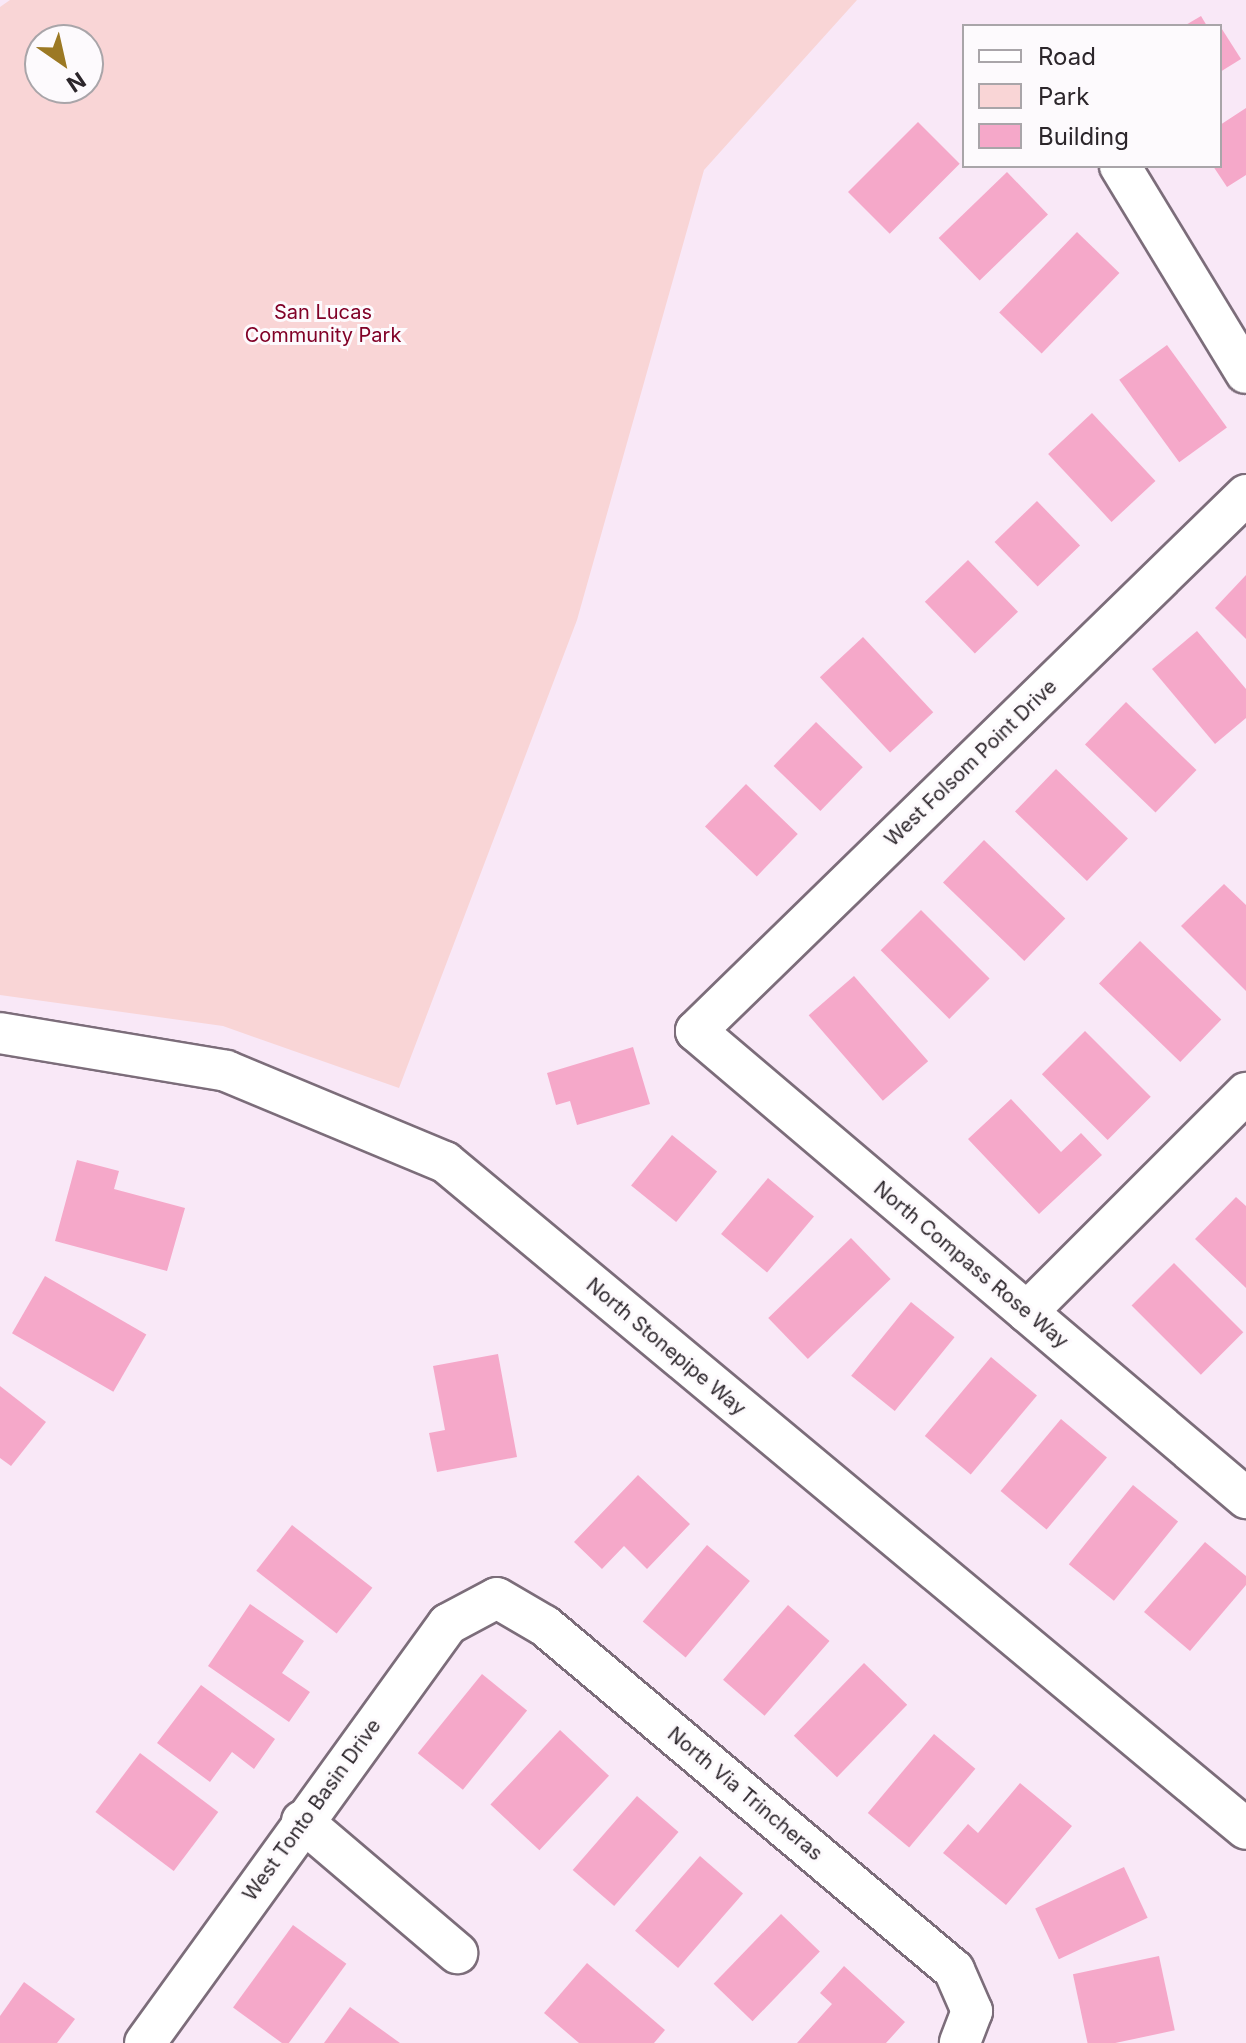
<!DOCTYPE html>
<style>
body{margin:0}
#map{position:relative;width:1246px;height:2043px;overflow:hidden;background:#f9e8f7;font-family:Inter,sans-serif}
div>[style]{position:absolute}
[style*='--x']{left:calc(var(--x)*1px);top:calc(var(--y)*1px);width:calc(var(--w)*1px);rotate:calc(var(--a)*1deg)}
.green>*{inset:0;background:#f9d5d6}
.building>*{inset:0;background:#f5a8c9;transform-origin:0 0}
.roads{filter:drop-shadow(2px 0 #7c6d7a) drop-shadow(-2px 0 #7c6d7a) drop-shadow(0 2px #7c6d7a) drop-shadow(0 -2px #7c6d7a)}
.minor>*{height:40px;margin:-20px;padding:0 20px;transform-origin:20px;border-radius:20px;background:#fff}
span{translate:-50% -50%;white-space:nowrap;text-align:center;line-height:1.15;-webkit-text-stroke:6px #fdfafd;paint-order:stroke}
.park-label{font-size:20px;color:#810127}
.street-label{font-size:20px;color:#2c262b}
.legend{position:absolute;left:962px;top:24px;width:260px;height:144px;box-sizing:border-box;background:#fdfafd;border:2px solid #a9a5a9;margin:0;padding:10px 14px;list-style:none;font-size:24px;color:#2c262b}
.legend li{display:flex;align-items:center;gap:16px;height:40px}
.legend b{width:40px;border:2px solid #a9a5a9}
.north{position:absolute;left:24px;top:24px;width:80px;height:80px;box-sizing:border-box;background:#fdfafd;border:2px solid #a9a5a9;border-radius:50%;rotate:146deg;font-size:22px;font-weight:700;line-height:32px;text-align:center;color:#2c262b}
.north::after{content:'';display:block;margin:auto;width:28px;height:36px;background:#9c7924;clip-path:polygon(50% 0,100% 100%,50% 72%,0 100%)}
</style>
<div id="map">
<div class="green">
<i style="clip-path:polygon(evenodd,10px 0,857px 0,704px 170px,577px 620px,399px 1088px,223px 1026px,0 995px,0 7px,10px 0,40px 40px,88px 40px,88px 88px,40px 88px,40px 40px)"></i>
</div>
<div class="building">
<i style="clip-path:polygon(1201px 16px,1207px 26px,1184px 26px)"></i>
<i style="clip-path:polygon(1220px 26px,1241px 59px,1220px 72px)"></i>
<i style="clip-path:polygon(1246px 108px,1246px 175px,1227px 187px,1213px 166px,1220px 166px,1220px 125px)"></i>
<i style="left:918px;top:122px;width:59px;height:99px;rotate:45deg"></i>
<i style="left:1007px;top:172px;width:59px;height:95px;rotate:46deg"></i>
<i style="left:1077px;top:232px;width:59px;height:112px;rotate:44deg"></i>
<i style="left:1167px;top:345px;width:102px;height:59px;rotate:54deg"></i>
<i style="left:1092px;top:413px;width:93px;height:60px;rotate:47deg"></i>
<i style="left:1037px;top:501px;width:62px;height:59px;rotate:46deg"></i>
<i style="left:968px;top:560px;width:72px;height:60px;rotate:46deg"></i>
<i style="clip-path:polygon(1246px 575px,1246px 639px,1215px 608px)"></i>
<i style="clip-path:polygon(1197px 631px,1246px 689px,1246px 718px,1215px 744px,1152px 669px)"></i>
<i style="left:863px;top:637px;width:103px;height:59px;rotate:47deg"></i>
<i style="left:1126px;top:702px;width:98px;height:59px;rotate:44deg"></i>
<i style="left:816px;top:722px;width:65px;height:61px;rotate:44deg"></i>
<i style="left:1056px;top:769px;width:100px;height:59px;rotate:44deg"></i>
<i style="left:746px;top:784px;width:72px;height:59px;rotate:44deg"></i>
<i style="left:984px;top:840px;width:113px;height:59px;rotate:44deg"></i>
<i style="clip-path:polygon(1224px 884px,1246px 905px,1246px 991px,1181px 926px)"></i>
<i style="left:921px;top:910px;width:97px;height:57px;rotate:45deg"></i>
<i style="left:1140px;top:941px;width:113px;height:59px;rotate:44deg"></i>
<i style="left:854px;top:976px;width:113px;height:60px;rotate:49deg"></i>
<i style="left:1085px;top:1031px;width:93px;height:61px;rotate:45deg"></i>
<i style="clip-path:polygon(633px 1047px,650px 1104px,577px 1125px,570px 1101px,556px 1105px,547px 1073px)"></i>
<i style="clip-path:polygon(1011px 1099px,1061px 1152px,1081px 1133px,1102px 1155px,1039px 1214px,968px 1139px)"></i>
<i style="left:672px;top:1135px;width:58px;height:65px;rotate:39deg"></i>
<i style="clip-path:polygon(77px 1160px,119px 1171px,114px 1189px,185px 1208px,167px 1271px,55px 1241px)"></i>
<i style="left:768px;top:1178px;width:60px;height:73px;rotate:40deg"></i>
<i style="clip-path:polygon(1236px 1197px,1246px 1206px,1246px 1288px,1195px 1239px)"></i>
<i style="left:851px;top:1238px;width:57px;height:115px;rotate:46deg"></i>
<i style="left:1174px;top:1263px;width:98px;height:60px;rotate:45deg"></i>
<i style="left:45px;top:1276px;width:117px;height:66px;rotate:30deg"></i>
<i style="left:911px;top:1302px;width:56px;height:95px;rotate:39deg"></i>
<i style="clip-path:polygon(498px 1354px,517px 1457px,437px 1472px,429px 1433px,445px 1430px,433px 1366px)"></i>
<i style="left:991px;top:1357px;width:60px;height:103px;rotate:40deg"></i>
<i style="clip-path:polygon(0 1386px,46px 1422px,11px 1466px,0 1458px)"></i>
<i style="left:1061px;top:1419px;width:60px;height:94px;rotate:40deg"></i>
<i style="clip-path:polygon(638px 1475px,690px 1524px,647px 1569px,624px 1546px,602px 1569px,574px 1542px)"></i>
<i style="left:1133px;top:1485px;width:58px;height:102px;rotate:39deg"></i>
<i style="left:292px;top:1525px;width:102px;height:58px;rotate:38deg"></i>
<i style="clip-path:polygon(1205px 1542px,1246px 1576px,1246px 1585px,1190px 1651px,1144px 1612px)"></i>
<i style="left:707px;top:1545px;width:56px;height:100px;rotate:40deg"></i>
<i style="clip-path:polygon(250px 1604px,304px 1641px,282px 1673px,310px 1692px,289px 1722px,208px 1666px)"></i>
<i style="left:788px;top:1605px;width:55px;height:99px;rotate:41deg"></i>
<i style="left:864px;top:1663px;width:60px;height:101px;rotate:44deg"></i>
<i style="left:482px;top:1674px;width:58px;height:102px;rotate:39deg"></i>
<i style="clip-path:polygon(201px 1685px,275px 1739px,254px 1769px,232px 1752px,210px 1782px,157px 1743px)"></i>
<i style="left:560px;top:1730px;width:67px;height:102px;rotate:43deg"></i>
<i style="left:934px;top:1734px;width:54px;height:103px;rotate:40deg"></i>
<i style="left:140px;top:1753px;width:98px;height:74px;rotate:37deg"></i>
<i style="clip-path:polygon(1020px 1783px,1072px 1826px,1006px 1905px,943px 1853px,968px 1824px,978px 1833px)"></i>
<i style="left:637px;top:1796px;width:55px;height:98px;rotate:41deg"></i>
<i style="left:700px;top:1856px;width:57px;height:99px;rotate:41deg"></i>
<i style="left:1124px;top:1867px;width:56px;height:98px;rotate:65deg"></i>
<i style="left:781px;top:1914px;width:54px;height:97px;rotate:44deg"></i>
<i style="left:293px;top:1925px;width:66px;height:102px;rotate:36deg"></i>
<i style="left:1159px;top:1956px;width:76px;height:88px;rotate:78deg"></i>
<i style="clip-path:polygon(587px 1963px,665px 2030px,654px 2043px,579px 2043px,544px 2013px)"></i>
<i style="clip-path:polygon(844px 1966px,905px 2022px,886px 2043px,797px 2043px,832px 2004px,820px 1993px)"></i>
<i style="clip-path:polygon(24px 1982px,75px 2019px,57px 2043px,0 2043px,0 2016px)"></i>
<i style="clip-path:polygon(350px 2007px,400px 2043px,324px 2043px)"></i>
</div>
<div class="roads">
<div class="minor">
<i style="--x:1120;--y:166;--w:242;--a:58.7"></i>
<i style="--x:1246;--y:495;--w:768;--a:135.74"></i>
<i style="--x:696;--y:1031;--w:722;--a:40.33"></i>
<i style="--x:0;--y:1033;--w:229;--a:9.5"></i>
<i style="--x:226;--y:1071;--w:237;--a:22.6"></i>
<i style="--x:445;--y:1162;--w:1042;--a:39.78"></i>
<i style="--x:1027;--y:1312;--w:310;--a:-45"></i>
<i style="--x:302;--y:1821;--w:204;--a:40.4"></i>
<i style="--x:145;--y:2043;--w:517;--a:-54.13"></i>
<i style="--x:448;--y:1624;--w:55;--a:-28"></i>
<i style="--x:497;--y:1598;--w:56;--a:30.3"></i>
<i style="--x:545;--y:1626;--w:534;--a:40.07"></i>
<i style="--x:954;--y:1970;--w:45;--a:66.3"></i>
<i style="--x:972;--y:2011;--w:34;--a:111"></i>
</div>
</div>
<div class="park-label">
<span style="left:323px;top:324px">San Lucas<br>Community Park</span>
</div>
<div class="street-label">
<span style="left:971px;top:763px;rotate:-44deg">West Folsom Point Drive</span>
<span style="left:971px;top:1265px;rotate:40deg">North Compass Rose Way</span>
<span style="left:666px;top:1347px;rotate:40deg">North Stonepipe Way</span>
<span style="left:745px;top:1794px;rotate:40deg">North Via Trincheras</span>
<span style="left:312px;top:1810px;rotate:-54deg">West Tonto Basin Drive</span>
</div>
<ul class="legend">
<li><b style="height:10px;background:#fff"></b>Road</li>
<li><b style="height:22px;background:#f9d5d6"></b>Park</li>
<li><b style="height:22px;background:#f5a8c9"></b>Building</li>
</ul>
<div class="north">N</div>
</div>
